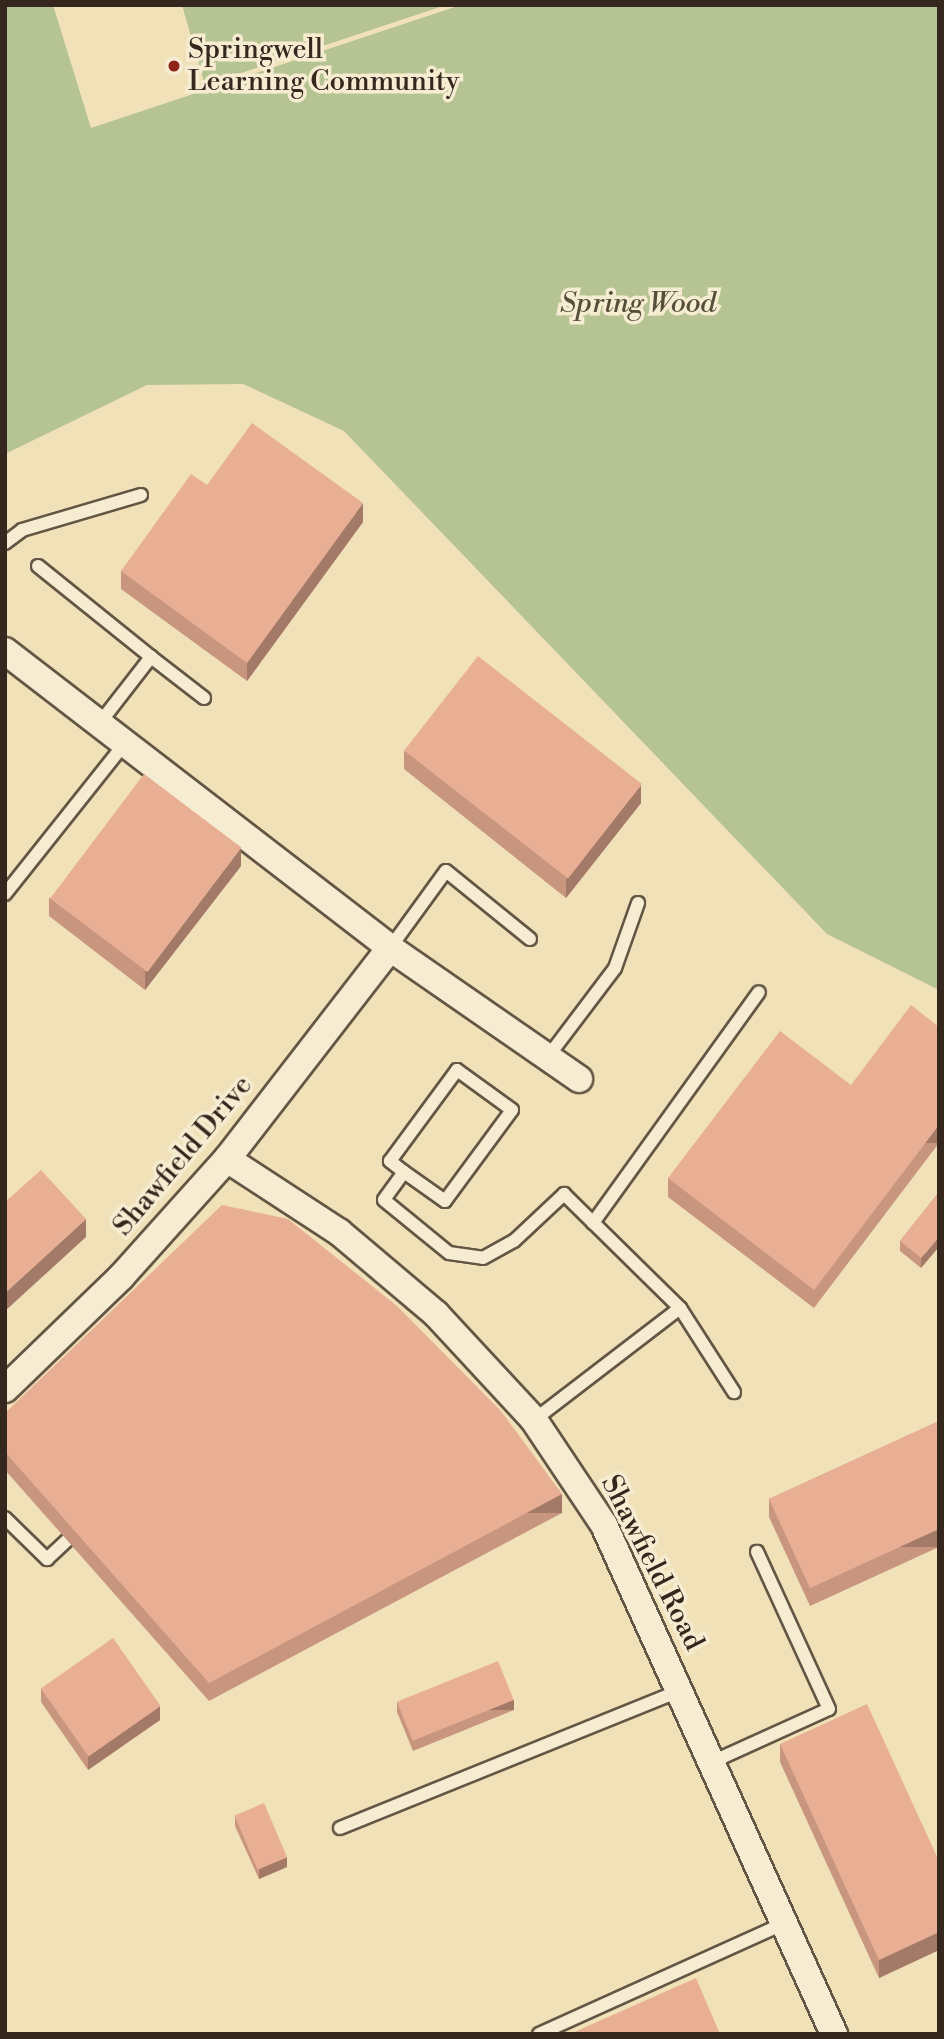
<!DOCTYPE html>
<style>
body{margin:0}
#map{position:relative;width:944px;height:2039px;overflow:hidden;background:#f1e1b8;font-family:"Libre Bodoni",serif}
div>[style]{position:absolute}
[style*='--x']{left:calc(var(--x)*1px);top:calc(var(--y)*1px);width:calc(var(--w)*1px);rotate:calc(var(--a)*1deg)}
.green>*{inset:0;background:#b6c392}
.roads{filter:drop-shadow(2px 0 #645644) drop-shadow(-2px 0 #645644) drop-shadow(0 2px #645644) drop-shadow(0 -2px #645644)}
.lane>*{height:12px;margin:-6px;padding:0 6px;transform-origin:6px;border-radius:6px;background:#f6ecd1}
.street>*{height:26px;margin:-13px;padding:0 13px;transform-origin:13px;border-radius:13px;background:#f6ecd1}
.wall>*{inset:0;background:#c8967f}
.shaded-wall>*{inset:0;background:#a37a68;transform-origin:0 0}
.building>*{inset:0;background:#e9af94;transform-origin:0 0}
.dots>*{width:19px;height:19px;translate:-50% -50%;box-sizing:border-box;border:4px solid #f6ecd1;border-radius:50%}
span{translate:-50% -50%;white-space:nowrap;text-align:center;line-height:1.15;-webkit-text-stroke:7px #f6ecd1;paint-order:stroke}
.poi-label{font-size:28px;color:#35271e}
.left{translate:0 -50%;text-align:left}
.park-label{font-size:28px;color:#554e3b;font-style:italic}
.street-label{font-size:28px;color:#35271e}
.frame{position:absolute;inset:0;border:7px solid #35271e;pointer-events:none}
</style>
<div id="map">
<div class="green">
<i style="clip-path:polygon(5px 5px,53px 5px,91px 128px,461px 5px,939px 5px,939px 990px,827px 934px,344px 431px,243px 384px,147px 385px,5px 454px)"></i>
<i style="clip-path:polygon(182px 5px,446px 5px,205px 85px)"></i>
</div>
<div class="roads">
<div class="lane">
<i style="--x:5;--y:543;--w:21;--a:-37"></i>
<i style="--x:22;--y:530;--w:124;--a:-16.4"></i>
<i style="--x:38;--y:566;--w:145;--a:38.8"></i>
<i style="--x:99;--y:724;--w:85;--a:-52.2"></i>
<i style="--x:151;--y:657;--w:67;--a:37.7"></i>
<i style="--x:5;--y:894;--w:193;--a:-51.5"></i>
<i style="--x:390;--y:948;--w:95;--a:-54"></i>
<i style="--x:446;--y:871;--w:108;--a:39"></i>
<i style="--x:547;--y:1058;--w:113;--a:-52.9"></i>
<i style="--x:615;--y:968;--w:69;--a:-70.5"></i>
<i style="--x:404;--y:1172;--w:18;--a:-142"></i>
<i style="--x:390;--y:1161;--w:113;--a:-53.6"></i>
<i style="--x:457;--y:1070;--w:68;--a:36"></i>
<i style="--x:512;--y:1110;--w:113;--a:126.4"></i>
<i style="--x:445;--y:1201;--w:50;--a:-144.7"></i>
<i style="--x:404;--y:1172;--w:34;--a:126"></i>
<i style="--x:384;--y:1200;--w:84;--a:39.2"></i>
<i style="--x:449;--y:1253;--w:34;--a:8"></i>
<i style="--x:483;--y:1258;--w:35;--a:-29"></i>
<i style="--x:514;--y:1241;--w:69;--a:-43.2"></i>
<i style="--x:564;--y:1194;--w:163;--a:44.5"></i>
<i style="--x:680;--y:1308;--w:184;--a:142.5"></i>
<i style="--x:593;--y:1223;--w:284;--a:-54.3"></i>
<i style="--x:680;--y:1308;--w:100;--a:57.3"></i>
<i style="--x:5;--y:1518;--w:59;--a:44.3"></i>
<i style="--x:47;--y:1559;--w:42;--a:-43.1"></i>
<i style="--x:712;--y:1762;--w:128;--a:-24.4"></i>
<i style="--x:829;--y:1709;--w:173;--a:-114.6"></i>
<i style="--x:340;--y:1828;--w:368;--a:-22"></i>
<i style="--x:539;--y:2034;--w:270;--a:-24.3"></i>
</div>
<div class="street">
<i style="--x:5;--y:651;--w:486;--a:37.6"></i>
<i style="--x:390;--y:948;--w:230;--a:34.7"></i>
<i style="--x:227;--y:1159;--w:134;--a:33.1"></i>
<i style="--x:339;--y:1232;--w:127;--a:40.2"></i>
<i style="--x:436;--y:1314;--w:144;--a:47.2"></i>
<i style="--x:534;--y:1420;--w:126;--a:56.3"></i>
<i style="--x:604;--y:1525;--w:559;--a:65.68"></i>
<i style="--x:5;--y:1389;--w:161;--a:-44"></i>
<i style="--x:121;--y:1277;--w:159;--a:-48.1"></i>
<i style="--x:227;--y:1159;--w:267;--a:-52.3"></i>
</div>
</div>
<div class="wall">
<i style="clip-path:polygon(363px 522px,247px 681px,121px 589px,121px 571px)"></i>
<i style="clip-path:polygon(404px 751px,641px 803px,566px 898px,404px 769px)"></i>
<i style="clip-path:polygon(241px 866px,145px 990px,49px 916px,49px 898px)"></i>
<i style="clip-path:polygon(939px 1027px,939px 1143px,814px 1308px,668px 1197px,668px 1178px,851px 1085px)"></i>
<i style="clip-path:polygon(939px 1192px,921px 1268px,900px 1251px,900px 1241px)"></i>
<i style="clip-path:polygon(5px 1413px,562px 1513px,209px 1701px,5px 1470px)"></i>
<i style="clip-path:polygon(939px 1421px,939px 1547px,810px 1606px,769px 1517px,769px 1499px)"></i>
<i style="clip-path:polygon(41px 1688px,160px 1720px,88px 1770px,41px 1702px)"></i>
<i style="clip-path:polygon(397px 1702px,514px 1710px,413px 1751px,397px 1712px)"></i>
<i style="clip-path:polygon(780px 1744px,939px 1861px,939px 1950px,879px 1978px,780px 1762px)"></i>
<i style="clip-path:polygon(235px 1816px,287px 1867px,259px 1879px,235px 1826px)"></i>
</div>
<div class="shaded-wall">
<i style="clip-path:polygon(363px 503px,363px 522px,247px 681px,247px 663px)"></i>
<i style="clip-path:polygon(641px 785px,641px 803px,566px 898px,566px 880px)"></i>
<i style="clip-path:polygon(241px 848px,241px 866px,145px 990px,145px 972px)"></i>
<i style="left:939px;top:1125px;width:18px;height:207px;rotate:90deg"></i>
<i style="clip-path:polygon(86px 1219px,86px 1237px,5px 1311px,5px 1293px)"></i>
<i style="clip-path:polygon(939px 1237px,939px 1247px,921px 1268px,921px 1258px)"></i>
<i style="left:562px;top:1494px;width:19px;height:400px;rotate:90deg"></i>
<i style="left:939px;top:1529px;width:18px;height:142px;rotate:90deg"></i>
<i style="left:514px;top:1700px;width:10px;height:109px;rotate:90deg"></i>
<i style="clip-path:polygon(160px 1706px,160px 1720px,88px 1770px,88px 1756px)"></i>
<i style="clip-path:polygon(287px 1857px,287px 1867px,259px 1879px,259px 1869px)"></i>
<i style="clip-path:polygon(939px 1932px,939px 1950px,879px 1978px,879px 1960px)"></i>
</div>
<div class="building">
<i style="clip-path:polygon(252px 423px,363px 503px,247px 663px,121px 571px,191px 474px,207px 485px)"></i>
<i style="left:478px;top:656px;width:208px;height:120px;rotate:38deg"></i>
<i style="left:144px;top:774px;width:122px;height:156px;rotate:37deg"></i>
<i style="clip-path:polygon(911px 1005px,939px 1027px,939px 1125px,814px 1290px,668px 1178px,780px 1031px,851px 1085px)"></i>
<i style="clip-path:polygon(41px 1170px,86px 1219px,5px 1293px,5px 1202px)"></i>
<i style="clip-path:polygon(939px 1192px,939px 1237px,921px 1258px,900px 1241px)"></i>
<i style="clip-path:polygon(222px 1205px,288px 1219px,397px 1306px,501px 1411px,562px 1494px,209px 1683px,5px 1452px,5px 1413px)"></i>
<i style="clip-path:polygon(939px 1421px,939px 1529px,810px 1588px,769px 1499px)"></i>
<i style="left:113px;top:1638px;width:83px;height:88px;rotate:55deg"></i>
<i style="left:498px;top:1661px;width:42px;height:109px;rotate:68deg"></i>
<i style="clip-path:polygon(867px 1704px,939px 1861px,939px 1932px,879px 1960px,780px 1744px)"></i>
<i style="left:264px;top:1803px;width:59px;height:32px;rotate:67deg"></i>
<i style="clip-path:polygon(696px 1978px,720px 2034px,570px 2034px)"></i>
</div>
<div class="dots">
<i style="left:174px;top:66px;background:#8f2418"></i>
</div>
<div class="poi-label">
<span class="left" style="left:188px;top:66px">Springwell<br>Learning Community</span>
</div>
<div class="park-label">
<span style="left:638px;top:304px">Spring Wood</span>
</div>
<div class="street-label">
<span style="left:183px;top:1156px;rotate:-50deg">Shawfield Drive</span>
<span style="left:652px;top:1563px;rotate:63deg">Shawfield Road</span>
</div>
<div class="frame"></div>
</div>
